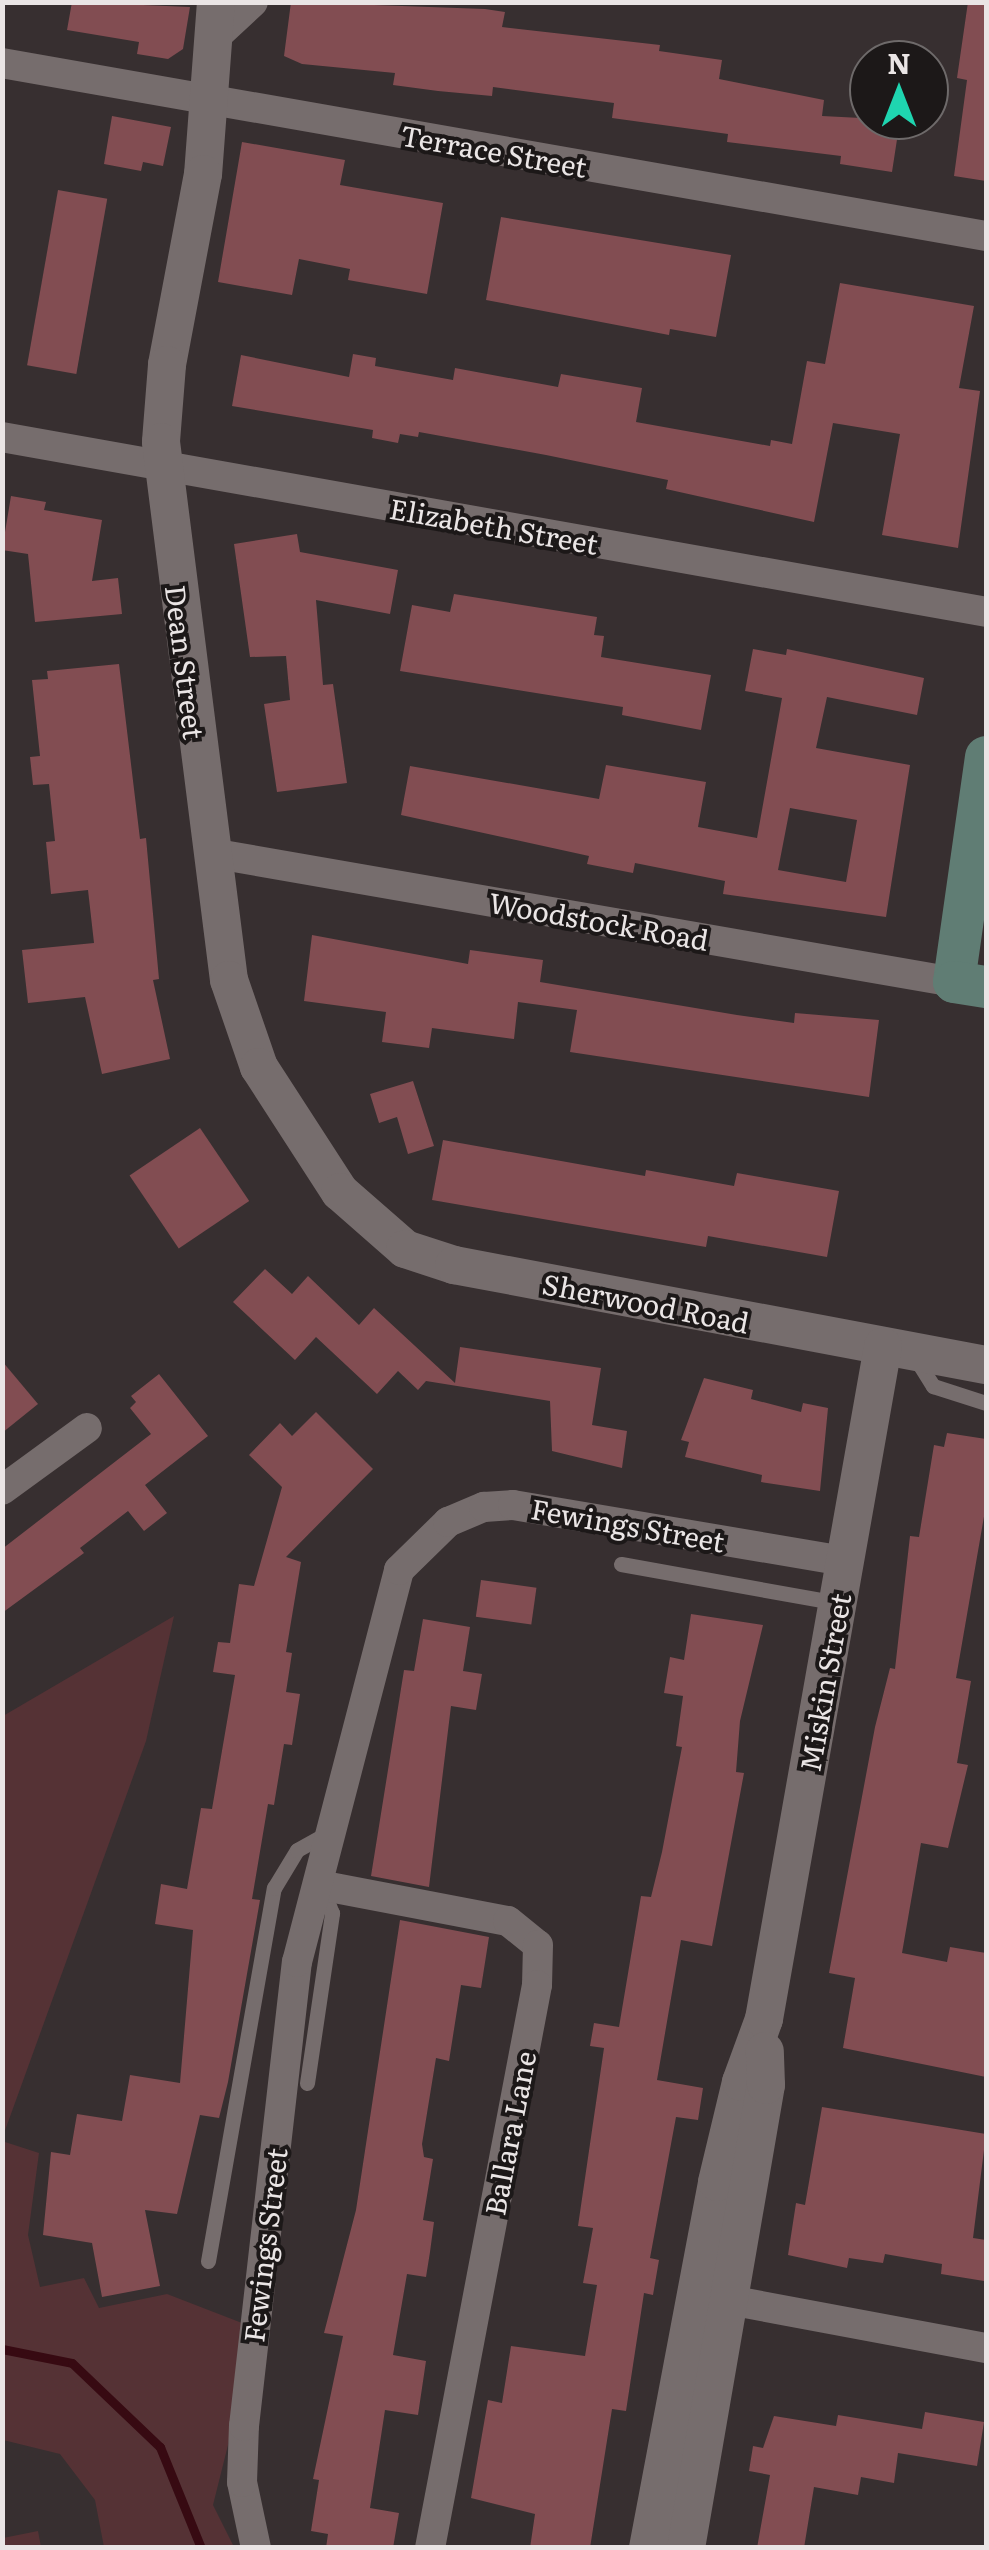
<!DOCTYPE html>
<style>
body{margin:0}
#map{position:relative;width:989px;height:2550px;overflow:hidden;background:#372f30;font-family:Literata,serif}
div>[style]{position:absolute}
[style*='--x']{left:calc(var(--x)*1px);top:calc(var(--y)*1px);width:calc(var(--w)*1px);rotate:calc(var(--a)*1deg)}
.green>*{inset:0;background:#553235}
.stream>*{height:9px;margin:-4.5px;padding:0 4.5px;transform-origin:4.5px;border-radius:4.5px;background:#370a12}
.building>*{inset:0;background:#824d52;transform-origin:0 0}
.service>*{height:15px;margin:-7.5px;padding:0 7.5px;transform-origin:7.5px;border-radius:7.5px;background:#766d6d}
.minor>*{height:30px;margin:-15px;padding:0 15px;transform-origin:15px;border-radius:15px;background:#766d6d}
.tertiary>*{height:38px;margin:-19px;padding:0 19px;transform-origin:19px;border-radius:19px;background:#766d6d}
.secondary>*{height:42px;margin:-21px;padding:0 21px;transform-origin:21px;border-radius:21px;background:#607d74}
span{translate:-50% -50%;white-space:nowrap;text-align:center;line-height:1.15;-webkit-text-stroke:8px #1c1818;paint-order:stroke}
.street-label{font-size:28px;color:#eae5e5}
.frame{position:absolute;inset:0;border:5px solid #eae5e5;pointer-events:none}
.north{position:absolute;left:849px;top:40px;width:100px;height:100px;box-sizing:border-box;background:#1c1818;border:2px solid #6e6a6a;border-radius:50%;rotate:0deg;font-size:28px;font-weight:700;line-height:40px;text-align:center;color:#eae5e5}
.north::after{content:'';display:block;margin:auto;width:35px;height:45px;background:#1fd5b0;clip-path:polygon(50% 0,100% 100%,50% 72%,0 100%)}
</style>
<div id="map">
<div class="green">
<i style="clip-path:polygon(174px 1616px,146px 1741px,3px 2136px,3px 1716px)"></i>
<i style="clip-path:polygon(2px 2141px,39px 2153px,28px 2235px,40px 2287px,84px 2278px,99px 2308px,167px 2294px,242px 2323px,231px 2433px,213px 2505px,234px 2547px,104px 2547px,95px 2500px,60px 2454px,3px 2440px)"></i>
<i style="clip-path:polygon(38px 2531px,41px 2547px,3px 2547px,3px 2538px)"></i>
</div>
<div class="stream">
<i style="--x:2;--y:2349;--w:71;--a:11.3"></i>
<i style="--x:72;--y:2363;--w:122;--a:43.7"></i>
<i style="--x:160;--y:2447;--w:109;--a:67.9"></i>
</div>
<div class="building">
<i style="clip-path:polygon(72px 2px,190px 7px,183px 49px,168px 59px,137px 54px,139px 42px,67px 30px)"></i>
<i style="clip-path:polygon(291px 2px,485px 9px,505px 12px,502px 27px,660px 45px,659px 51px,722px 60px,719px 79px,824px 100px,822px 116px,900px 120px,892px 172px,840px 164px,841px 156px,727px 142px,728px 134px,612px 118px,614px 103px,493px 87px,492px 96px,438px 91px,393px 85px,395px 73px,302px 64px,284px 56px)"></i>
<i style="clip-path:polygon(968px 2px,986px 2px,986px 181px,954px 176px,967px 80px,957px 78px)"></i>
<i style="clip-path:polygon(112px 116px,171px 127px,163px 166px,143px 162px,141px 171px,104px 164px)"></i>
<i style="clip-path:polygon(242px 142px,345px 160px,340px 185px,443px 203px,427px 294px,348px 280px,350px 269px,299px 259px,292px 295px,218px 282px)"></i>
<i style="left:58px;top:190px;width:50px;height:178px;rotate:10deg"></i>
<i style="clip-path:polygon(501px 217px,731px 255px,716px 337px,670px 329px,669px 335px,486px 300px)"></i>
<i style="clip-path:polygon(840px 283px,974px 306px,959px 388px,980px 391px,958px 548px,882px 535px,900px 434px,833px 423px,814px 522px,666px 489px,668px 480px,546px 455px,419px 432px,418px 437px,400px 434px,398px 443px,372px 438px,373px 430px,232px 406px,241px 355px,349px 377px,353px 354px,376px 358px,375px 366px,453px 380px,455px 368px,558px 387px,561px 374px,642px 388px,636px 422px,770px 446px,771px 440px,792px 444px,807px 361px,825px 364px)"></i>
<i style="clip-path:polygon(11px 496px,46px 502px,44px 510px,102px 520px,92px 581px,118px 578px,122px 614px,35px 622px,28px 554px,2px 550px)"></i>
<i style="clip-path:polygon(297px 534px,300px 552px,398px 570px,390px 614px,316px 600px,323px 685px,333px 684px,347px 783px,277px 792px,264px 704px,290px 700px,286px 656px,250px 657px,234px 544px)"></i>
<i style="clip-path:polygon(454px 594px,597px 617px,594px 635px,604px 636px,601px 657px,711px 675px,701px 730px,622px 715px,623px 707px,400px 671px,412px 605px,450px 612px)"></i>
<i style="clip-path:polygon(evenodd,753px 649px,786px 655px,787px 649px,924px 678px,917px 715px,827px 697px,816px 748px,910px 765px,886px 917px,723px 894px,725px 881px,635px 863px,633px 873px,587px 864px,589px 856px,401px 815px,410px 766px,599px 799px,606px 765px,706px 782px,698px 827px,757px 838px,782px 698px,745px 691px,753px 649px,790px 808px,857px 820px,846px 882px,778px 870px,790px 808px)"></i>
<i style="clip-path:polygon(119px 664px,140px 839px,146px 838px,159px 979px,153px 980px,170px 1059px,102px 1074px,85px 997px,28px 1003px,22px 950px,94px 943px,88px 890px,51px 894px,46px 842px,55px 841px,49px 784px,33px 785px,30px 757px,40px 756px,32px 680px,48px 679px,47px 671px)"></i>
<i style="clip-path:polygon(312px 935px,468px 964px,470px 950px,543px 960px,540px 982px,737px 1015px,794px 1023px,795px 1013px,879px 1020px,869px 1097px,570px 1052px,577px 1010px,518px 1002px,514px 1039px,432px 1028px,429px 1048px,382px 1042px,386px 1012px,304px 1001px)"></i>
<i style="clip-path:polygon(413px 1081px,434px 1146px,408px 1154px,397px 1117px,379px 1123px,370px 1094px)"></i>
<i style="left:200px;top:1128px;width:88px;height:85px;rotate:56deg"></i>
<i style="clip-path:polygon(443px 1140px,645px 1176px,646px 1170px,734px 1186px,737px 1173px,839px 1191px,827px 1257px,708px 1236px,706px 1247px,432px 1200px)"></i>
<i style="clip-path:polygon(265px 1269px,292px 1294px,308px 1276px,359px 1325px,374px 1308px,455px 1383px,460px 1347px,601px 1368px,592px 1425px,627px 1431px,622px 1468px,552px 1451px,550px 1401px,426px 1381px,418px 1390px,398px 1371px,377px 1394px,316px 1337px,295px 1360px,233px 1302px)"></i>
<i style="clip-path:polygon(2px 1361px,38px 1404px,2px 1433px)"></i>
<i style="clip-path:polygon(159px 1374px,208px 1436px,145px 1485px,167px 1513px,144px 1531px,128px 1511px,80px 1548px,84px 1553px,2px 1613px,2px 1549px,151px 1434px,130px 1408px,136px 1402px,131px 1396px)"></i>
<i style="clip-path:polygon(704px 1378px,753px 1390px,751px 1399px,801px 1412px,803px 1403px,828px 1408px,820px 1491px,761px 1482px,762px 1475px,685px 1457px,689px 1442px,681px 1440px)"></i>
<i style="clip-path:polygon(316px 1412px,373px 1469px,286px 1557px,301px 1562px,286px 1652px,292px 1653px,286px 1692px,300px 1694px,292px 1745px,284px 1744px,274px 1805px,268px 1804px,252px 1899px,260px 1900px,228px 2082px,219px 2118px,200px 2115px,177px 2214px,145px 2210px,160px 2286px,102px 2297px,92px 2243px,43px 2235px,51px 2152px,70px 2155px,77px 2114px,122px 2121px,130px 2075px,180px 2083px,193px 1930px,155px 1924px,161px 1884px,187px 1889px,201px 1808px,212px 1809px,235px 1675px,213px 1672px,218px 1642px,230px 1643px,239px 1584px,254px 1586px,282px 1487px,249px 1455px,280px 1423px,292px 1436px)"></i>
<i style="clip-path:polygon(947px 1433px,986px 1439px,986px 1505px,956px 1678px,971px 1681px,957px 1763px,968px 1765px,948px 1848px,921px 1843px,902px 1953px,947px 1962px,950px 1947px,986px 1953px,986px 2077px,843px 2048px,855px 1978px,829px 1973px,875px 1727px,890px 1668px,895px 1669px,910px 1536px,919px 1537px,934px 1445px,944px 1447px)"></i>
<i style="left:481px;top:1580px;width:56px;height:37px;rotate:8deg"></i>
<i style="clip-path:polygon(691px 1614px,763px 1625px,740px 1721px,736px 1772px,744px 1773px,712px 1946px,681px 1940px,657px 2080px,703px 2088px,698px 2120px,676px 2117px,650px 2258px,659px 2260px,653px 2295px,644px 2293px,626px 2411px,612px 2409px,590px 2548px,530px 2548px,535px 2514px,471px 2498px,488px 2400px,502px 2403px,511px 2346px,585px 2356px,597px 2285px,583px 2283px,593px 2228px,578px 2226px,604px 2048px,590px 2046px,594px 2023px,619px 2027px,641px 1896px,651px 1897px,662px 1852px,682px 1747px,676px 1746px,683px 1696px,664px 1693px,670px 1657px,684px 1660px)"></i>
<i style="clip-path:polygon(423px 1619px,470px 1627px,463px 1671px,482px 1674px,476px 1710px,451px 1706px,429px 1887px,371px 1876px,404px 1670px,414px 1671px)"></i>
<i style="clip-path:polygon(400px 1920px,489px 1937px,481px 1988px,461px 1985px,449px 2061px,436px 2058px,422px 2144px,424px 2157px,433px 2159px,423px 2220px,434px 2222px,430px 2252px,426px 2277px,407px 2274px,393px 2355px,426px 2361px,418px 2415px,385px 2410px,370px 2508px,399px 2513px,393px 2548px,326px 2548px,328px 2534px,311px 2531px,319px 2480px,313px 2479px,343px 2336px,324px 2333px,356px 2210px)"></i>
<i style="clip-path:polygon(822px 2107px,986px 2134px,973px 2238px,986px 2240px,984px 2281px,941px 2274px,942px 2264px,885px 2254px,883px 2263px,849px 2258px,847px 2268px,788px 2255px,796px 2203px,805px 2205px)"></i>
<i style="clip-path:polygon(925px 2412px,984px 2422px,977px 2466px,898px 2453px,894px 2483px,861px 2477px,858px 2495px,814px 2487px,804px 2548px,757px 2548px,770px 2475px,749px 2471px,753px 2446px,763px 2448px,774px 2416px,836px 2426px,838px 2415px,922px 2429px)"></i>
</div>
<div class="service">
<i style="--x:913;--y:1354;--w:38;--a:58"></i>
<i style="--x:933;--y:1386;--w:56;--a:17.8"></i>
<i style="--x:621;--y:1564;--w:220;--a:10.2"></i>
<i style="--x:307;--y:2083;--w:172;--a:-81.6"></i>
<i style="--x:332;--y:1913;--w:27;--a:-112"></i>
<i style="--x:208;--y:2261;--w:379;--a:-80"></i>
<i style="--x:274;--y:1888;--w:44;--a:-58.8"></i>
<i style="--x:297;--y:1850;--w:39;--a:-29"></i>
</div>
<div class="minor">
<i style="--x:211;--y:41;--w:57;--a:-42.9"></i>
<i style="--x:2;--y:63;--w:999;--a:9.97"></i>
<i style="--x:2;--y:437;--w:999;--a:10.08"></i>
<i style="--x:211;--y:853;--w:754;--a:9.85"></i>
<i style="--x:2;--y:1490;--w:105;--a:-36.1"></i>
<i style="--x:319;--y:1885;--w:192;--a:10.8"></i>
<i style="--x:508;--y:1921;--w:38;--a:39"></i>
<i style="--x:538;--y:1945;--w:40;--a:91.4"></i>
<i style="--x:537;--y:1985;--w:573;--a:100.76"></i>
<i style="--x:729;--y:2300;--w:261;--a:10.6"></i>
<i style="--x:256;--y:2548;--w:67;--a:-102"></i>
<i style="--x:242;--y:2482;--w:56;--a:-88"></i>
<i style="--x:244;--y:2426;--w:467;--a:-83.5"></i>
<i style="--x:297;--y:1962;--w:405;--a:-75.4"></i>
<i style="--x:399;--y:1570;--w:69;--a:-44.4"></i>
<i style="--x:448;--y:1522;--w:39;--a:-23"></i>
<i style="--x:484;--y:1507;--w:29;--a:-4"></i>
<i style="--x:513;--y:1505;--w:337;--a:9.6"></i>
</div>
<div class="tertiary">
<i style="--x:216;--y:2;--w:172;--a:94.3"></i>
<i style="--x:203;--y:174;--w:194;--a:100.7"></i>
<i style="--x:167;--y:365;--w:77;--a:94.5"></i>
<i style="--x:161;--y:442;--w:542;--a:82.8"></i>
<i style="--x:229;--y:980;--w:92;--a:71"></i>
<i style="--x:259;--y:1067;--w:149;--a:57.1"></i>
<i style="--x:340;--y:1192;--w:86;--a:41.2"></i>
<i style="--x:405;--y:1249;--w:52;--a:18.1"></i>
<i style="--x:454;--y:1265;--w:541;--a:10.65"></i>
<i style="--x:648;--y:2548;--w:372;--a:-79.3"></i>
<i style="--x:717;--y:2182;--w:103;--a:-76.5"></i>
<i style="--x:741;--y:2082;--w:67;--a:-69.9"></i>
<i style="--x:764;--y:2019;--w:683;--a:-79.97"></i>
<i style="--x:686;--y:2548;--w:470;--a:-80.2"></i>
<i style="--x:766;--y:2085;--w:34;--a:-92"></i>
</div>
<div class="secondary">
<i style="--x:986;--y:757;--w:227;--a:98.1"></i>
<i style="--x:954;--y:982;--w:32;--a:9"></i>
</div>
<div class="street-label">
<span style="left:494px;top:150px;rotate:10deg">Terrace Street</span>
<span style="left:494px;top:525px;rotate:10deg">Elizabeth Street</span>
<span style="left:186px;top:662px;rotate:83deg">Dean Street</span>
<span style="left:599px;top:920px;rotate:10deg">Woodstock Road</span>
<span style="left:646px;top:1302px;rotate:11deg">Sherwood Road</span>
<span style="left:628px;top:1524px;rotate:10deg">Fewings Street</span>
<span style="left:824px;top:1682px;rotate:-80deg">Miskin Street</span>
<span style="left:509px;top:2133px;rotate:-79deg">Ballara Lane</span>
<span style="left:264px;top:2245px;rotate:-83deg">Fewings Street</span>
</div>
<div class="frame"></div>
<div class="north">N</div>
</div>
